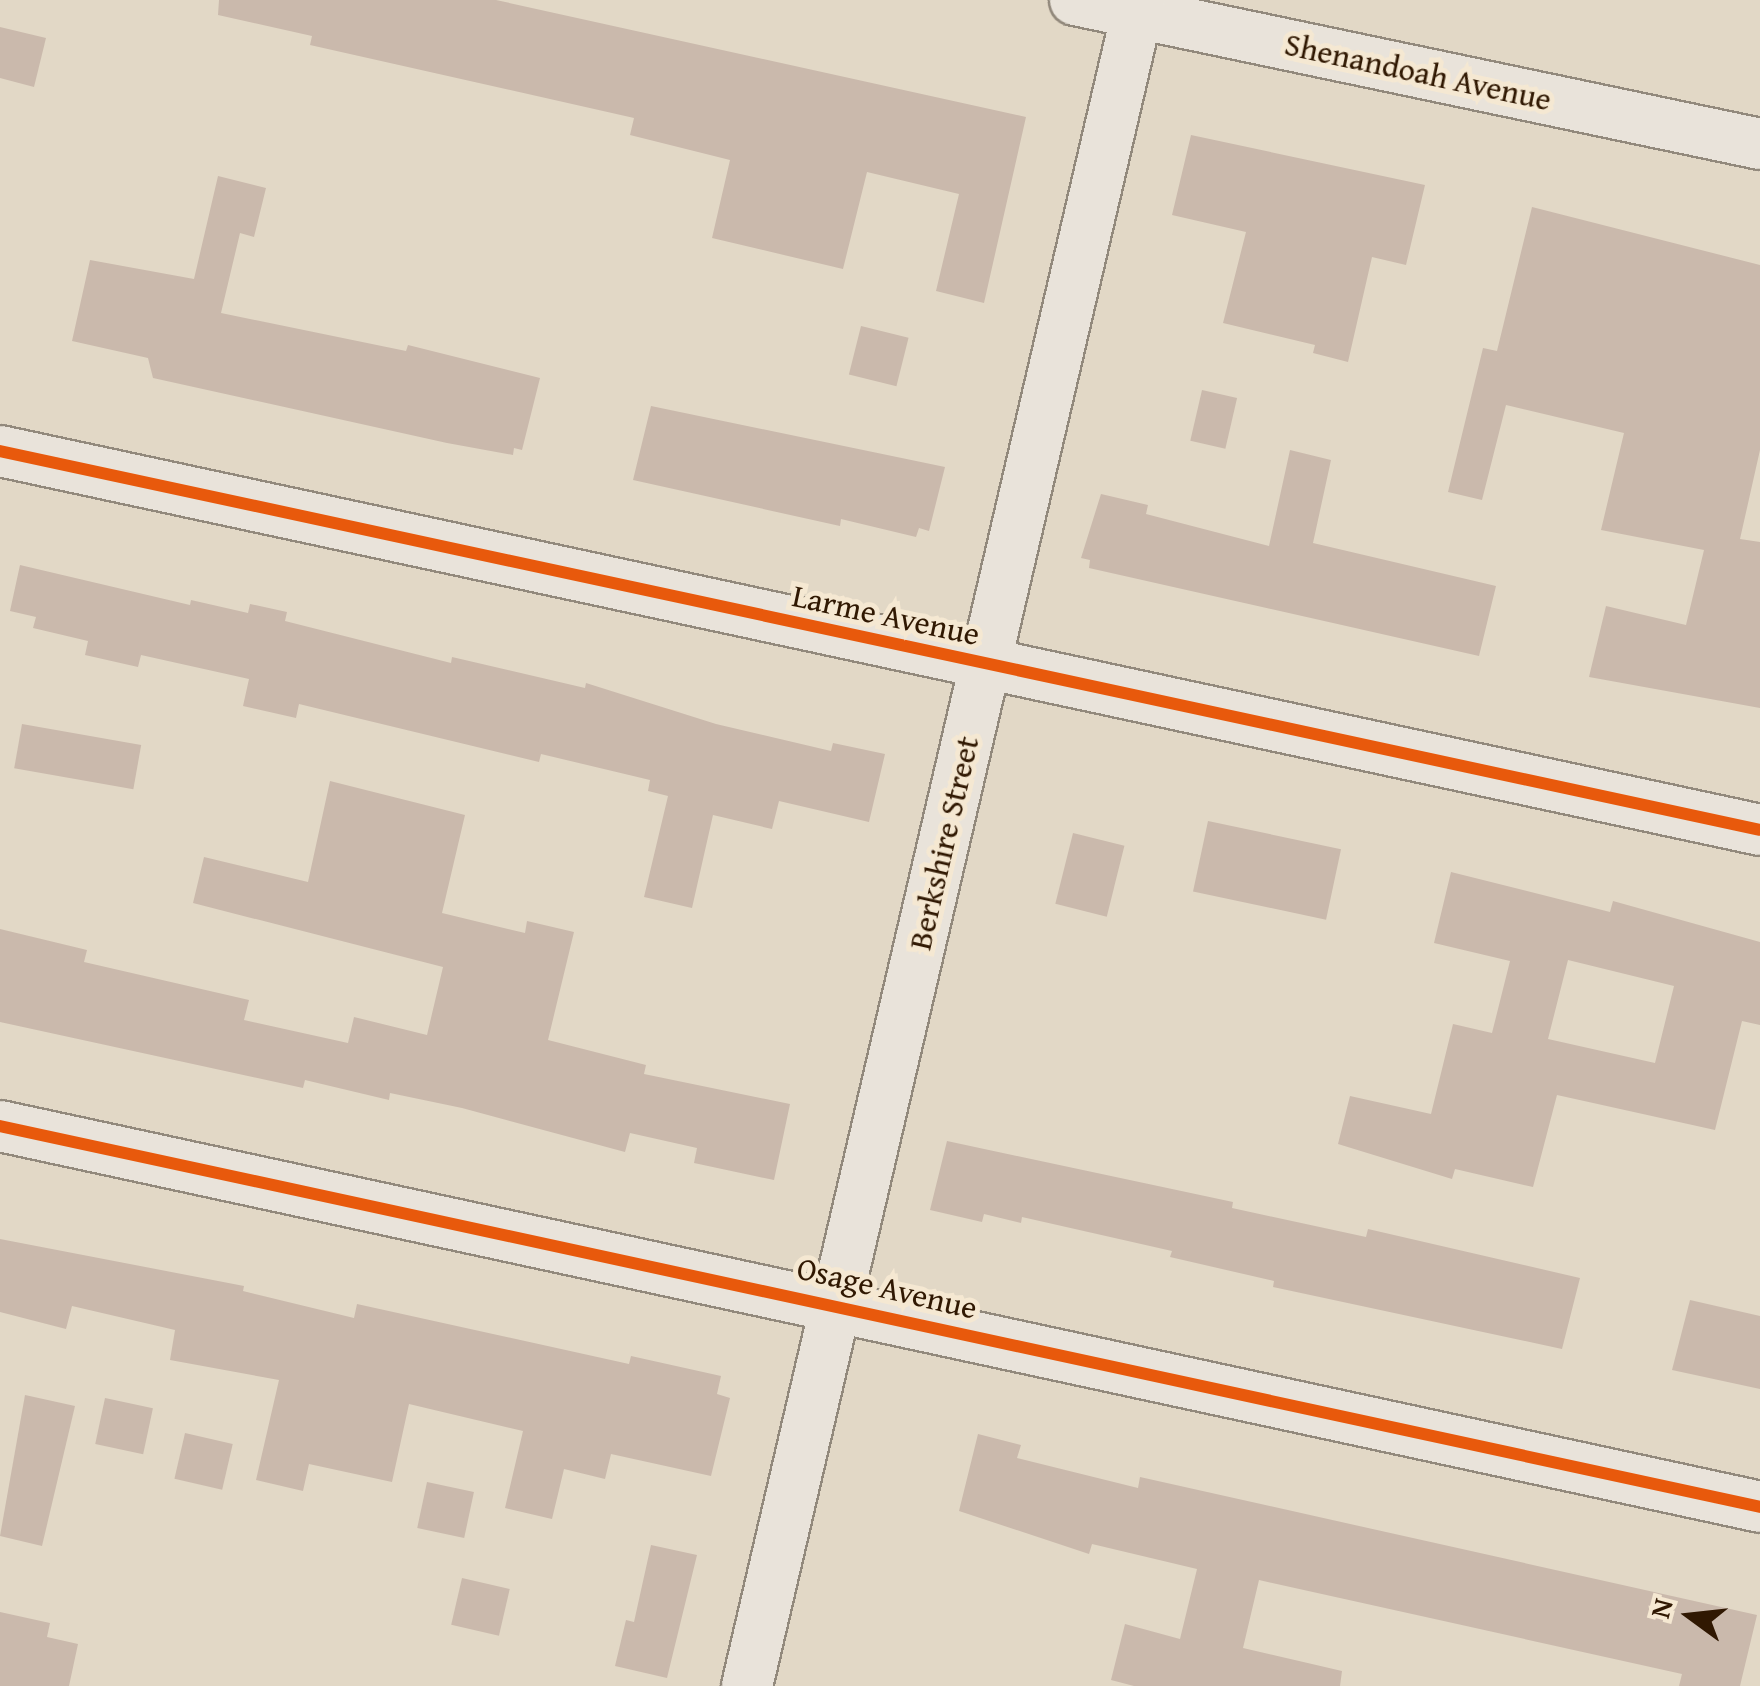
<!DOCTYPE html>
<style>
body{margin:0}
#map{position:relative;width:1760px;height:1686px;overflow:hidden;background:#e2d8c6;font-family:"Gentium Book Plus",serif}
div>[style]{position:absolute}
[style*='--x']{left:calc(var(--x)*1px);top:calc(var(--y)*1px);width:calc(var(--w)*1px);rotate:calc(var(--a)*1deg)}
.building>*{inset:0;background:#cab9ac;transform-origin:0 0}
.roads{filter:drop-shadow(2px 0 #92897c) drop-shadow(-2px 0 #92897c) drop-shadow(0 2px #92897c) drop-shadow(0 -2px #92897c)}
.street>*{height:50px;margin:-25px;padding:0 25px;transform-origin:25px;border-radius:25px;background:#e9e3da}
.cycleway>*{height:12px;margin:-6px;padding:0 6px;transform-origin:6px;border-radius:6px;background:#e8590c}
span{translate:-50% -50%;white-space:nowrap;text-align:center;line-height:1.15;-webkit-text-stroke:10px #f5e8d2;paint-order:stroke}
.street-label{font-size:32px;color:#301802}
.north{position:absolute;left:1640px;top:1566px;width:100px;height:100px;-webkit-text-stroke:8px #f5e8d2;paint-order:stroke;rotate:285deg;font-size:28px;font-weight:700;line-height:40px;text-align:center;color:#301802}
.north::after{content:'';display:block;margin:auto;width:35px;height:45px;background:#301802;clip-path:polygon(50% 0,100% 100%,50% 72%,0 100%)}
</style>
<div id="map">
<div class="building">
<i style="clip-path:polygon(219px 0,496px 0,1026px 117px,984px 303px,936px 291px,959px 194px,867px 172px,843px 269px,712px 238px,730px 160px,630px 135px,634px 118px,310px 45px,312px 36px,218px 15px)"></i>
<i style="clip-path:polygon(0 27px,46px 38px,34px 87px,0 78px)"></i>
<i style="clip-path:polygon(1191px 135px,1425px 185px,1406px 265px,1372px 257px,1348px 362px,1313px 353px,1315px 345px,1223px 323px,1246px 232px,1172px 215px)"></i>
<i style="clip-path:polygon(218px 176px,266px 188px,254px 237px,240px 233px,221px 313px,406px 351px,408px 345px,540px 378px,522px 450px,514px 448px,513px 455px,447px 443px,153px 378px,148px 358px,72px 341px,90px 260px,194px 279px)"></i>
<i style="clip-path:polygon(1532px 207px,1760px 265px,1760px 450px,1740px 539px,1760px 542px,1760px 708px,1589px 677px,1606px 606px,1686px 625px,1704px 550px,1601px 530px,1624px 433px,1506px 405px,1482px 500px,1448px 492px,1483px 348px,1497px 351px)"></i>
<i style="left:861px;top:326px;width:49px;height:50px;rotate:14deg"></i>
<i style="left:1202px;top:390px;width:36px;height:52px;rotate:13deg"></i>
<i style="clip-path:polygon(651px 406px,945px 467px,929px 531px,919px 528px,916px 537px,841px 519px,840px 526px,633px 480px)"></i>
<i style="clip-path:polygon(1290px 450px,1331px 460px,1313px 543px,1496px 586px,1479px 656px,1089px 568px,1090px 560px,1081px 558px,1101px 494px,1148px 505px,1146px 514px,1269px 546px)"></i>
<i style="clip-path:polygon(20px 565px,190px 605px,191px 600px,248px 613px,250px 604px,287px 612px,285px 621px,451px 663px,452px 657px,585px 688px,586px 683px,716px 724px,831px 751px,833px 743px,885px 754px,869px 822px,779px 801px,772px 829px,713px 815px,692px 908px,644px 897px,668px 796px,648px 791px,650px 780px,541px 754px,539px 762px,299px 704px,296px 718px,243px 706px,249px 679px,141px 655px,138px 667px,85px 655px,88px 641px,33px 628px,36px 617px,10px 611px)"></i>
<i style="left:22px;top:724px;width:121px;height:45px;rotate:10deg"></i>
<i style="clip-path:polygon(330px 781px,465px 815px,442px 913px,525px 933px,527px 921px,574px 932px,548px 1040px,646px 1065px,644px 1074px,790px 1104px,774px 1180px,694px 1163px,697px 1148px,630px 1133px,625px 1152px,462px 1108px,390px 1093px,389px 1100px,305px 1080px,303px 1088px,0 1022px,0 929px,87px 950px,84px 962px,249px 1000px,244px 1020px,348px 1043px,354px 1017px,427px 1035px,443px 967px,193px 903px,204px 857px,308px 882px)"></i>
<i style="left:1208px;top:821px;width:136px;height:72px;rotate:12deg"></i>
<i style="left:1073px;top:833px;width:53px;height:73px;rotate:14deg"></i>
<i style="clip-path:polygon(evenodd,1451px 872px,1610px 912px,1613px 901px,1760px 942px,1760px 1025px,1742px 1021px,1715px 1130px,1557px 1095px,1533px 1187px,1455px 1169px,1452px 1179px,1338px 1144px,1350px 1096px,1431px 1114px,1453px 1024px,1492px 1033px,1510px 961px,1434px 943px,1451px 872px,1568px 960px,1674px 986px,1655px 1063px,1548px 1039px,1568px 960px)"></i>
<i style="clip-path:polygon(947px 1141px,1233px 1202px,1232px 1208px,1366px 1237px,1368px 1229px,1580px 1278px,1562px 1349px,1273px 1287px,1274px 1281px,1170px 1257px,1172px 1251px,1022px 1217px,1021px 1223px,984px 1214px,982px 1222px,930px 1210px)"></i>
<i style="clip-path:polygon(0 1239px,244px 1286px,243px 1291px,354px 1318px,357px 1304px,629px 1364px,631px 1356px,721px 1376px,717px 1394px,730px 1398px,711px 1476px,611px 1454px,605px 1479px,564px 1469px,552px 1519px,505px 1508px,523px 1431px,409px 1404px,392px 1482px,309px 1464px,303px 1491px,256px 1480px,279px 1380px,170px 1360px,175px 1330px,72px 1306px,66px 1329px,0 1312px)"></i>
<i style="clip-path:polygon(1690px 1300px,1760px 1316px,1760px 1389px,1672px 1370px)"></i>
<i style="clip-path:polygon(25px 1395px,75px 1406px,42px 1546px,0 1536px)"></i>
<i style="left:105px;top:1398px;width:49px;height:47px;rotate:12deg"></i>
<i style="left:185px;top:1433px;width:49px;height:47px;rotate:13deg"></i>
<i style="clip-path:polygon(978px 1434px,1021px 1445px,1017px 1458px,1138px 1488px,1140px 1477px,1757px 1615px,1740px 1686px,1679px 1686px,1682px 1674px,1259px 1580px,1243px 1648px,1342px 1671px,1340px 1686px,1134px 1686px,1111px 1680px,1125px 1624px,1180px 1639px,1197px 1569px,1092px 1544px,1089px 1554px,959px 1511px)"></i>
<i style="left:427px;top:1482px;width:48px;height:47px;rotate:12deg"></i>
<i style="clip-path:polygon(651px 1545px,697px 1555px,667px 1678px,615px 1666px,626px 1620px,634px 1622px)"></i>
<i style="left:462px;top:1578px;width:49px;height:48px;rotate:13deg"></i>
<i style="clip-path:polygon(0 1612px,50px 1623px,47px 1637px,78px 1644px,69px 1686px,0 1686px)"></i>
</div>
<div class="roads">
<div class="street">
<i style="--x:1075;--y:0;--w:700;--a:11.87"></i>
<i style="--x:0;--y:451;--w:1800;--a:12.15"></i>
<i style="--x:0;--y:1126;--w:1801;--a:12.21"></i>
<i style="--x:747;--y:1686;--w:1731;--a:-76.88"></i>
</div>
</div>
<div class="cycleway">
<i style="--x:0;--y:451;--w:1800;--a:12.15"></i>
<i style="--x:0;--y:1126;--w:1801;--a:12.21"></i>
</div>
<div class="street-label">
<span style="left:1418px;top:72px;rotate:12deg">Shenandoah Avenue</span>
<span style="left:886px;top:615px;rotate:12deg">Larme Avenue</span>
<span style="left:944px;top:843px;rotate:-77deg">Berkshire Street</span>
<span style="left:887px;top:1288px;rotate:13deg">Osage Avenue</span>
</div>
<div class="north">N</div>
</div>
